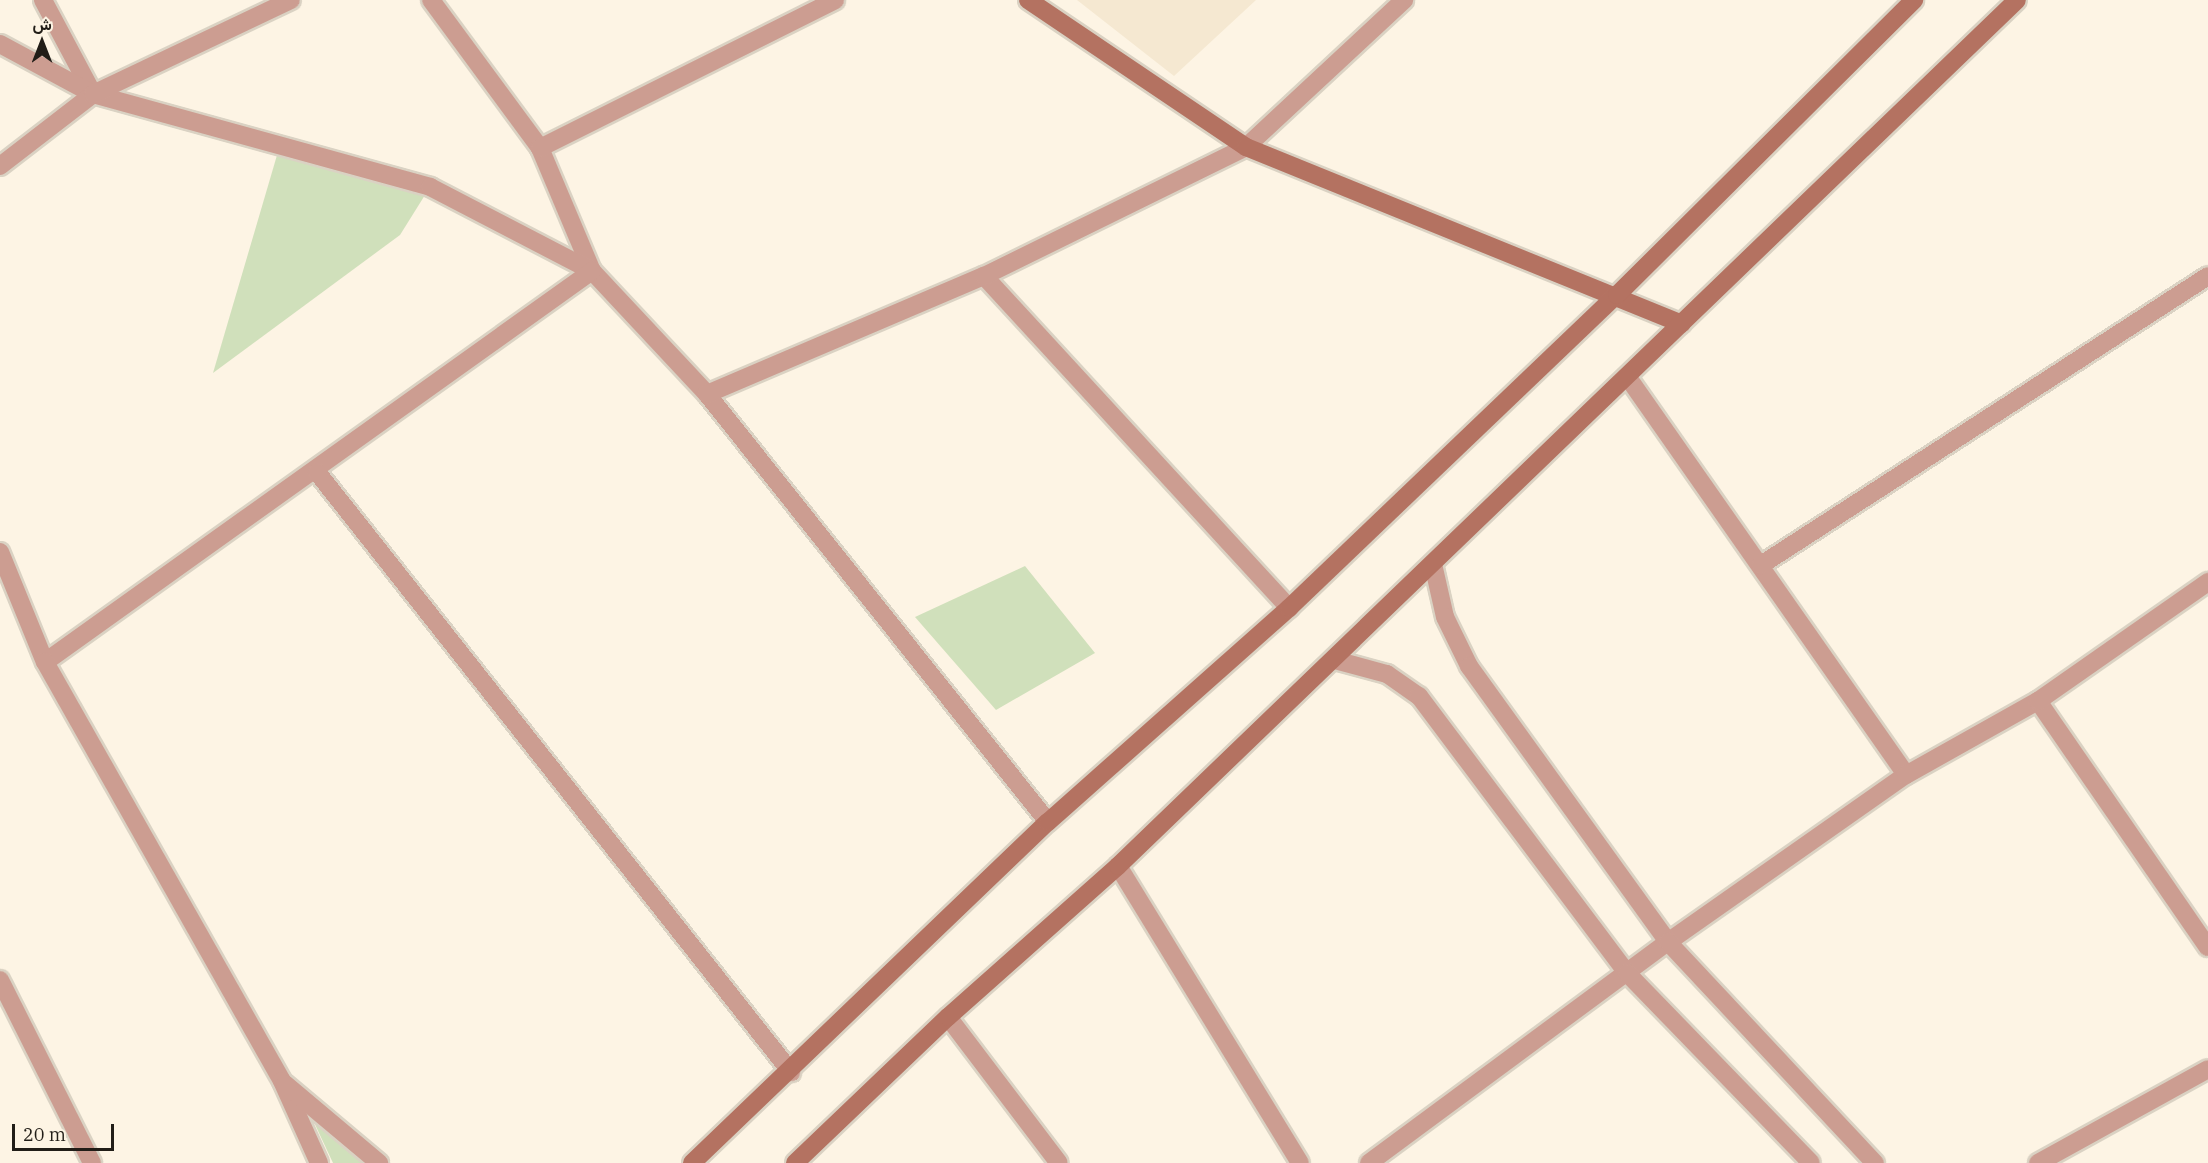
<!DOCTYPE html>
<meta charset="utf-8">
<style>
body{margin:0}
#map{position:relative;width:2208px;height:1163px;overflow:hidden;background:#fdf4e4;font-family:"IBM Plex Serif",Vazirmatn,serif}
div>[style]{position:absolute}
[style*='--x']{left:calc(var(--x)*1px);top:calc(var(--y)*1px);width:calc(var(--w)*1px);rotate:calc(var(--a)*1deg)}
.built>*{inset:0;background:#f5e8d1}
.green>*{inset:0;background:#d0e0bb}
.roads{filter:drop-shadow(2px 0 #dad2c3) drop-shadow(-2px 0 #dad2c3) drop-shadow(0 2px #dad2c3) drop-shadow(0 -2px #dad2c3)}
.minor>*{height:18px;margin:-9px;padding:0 9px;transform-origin:9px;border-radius:9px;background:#cc9d91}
.tertiary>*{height:18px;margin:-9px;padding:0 9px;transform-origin:9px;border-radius:9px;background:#cc9d91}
.secondary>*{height:18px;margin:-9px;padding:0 9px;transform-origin:9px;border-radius:9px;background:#b47261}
span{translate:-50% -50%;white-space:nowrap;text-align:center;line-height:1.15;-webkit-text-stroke:4.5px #fdf4e4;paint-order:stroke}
.north{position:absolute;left:12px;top:12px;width:60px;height:60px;-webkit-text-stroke:4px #fdf4e4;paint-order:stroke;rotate:0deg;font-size:16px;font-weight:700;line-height:24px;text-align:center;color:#211d17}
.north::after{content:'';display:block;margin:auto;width:21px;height:27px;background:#211d17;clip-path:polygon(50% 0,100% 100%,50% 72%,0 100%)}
.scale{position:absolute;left:12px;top:1124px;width:102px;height:27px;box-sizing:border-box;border:3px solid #211d17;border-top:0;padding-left:8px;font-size:18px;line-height:21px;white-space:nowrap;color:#211d17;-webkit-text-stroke:4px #fdf4e4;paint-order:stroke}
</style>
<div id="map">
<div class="built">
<i style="clip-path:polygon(1077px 0,1256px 0,1174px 76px)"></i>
</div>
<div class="green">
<i style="clip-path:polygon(280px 145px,430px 187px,400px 235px,213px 373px)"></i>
<i style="clip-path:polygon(1025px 566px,1095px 653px,996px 710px,915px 617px)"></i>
<i style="clip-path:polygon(312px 1118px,366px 1163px,333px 1163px)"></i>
</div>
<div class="roads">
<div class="minor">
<i style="--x:43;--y:0;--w:106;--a:62"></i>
<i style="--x:431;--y:0;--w:184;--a:53.6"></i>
<i style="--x:540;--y:148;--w:134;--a:67.1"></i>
<i style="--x:592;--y:271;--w:168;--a:46.9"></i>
<i style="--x:707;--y:394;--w:547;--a:51.45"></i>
<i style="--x:0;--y:44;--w:106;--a:28.3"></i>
<i style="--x:93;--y:94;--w:350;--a:15.4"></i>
<i style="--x:430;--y:187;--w:182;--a:27.4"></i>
<i style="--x:592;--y:271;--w:672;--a:144.44"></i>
<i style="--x:540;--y:148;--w:330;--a:-26.6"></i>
<i style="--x:0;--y:166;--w:118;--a:-37.7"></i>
<i style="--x:93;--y:94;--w:219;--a:-25.4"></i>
<i style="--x:984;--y:276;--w:451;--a:47.4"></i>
<i style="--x:1629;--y:379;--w:483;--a:55"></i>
<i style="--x:707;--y:394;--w:301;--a:-23.1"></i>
<i style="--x:984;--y:276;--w:292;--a:-26.2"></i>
<i style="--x:1246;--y:147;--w:216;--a:-42.9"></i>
<i style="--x:317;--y:472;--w:765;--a:51.69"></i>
<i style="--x:0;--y:552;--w:119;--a:67.8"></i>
<i style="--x:45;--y:662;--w:481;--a:60.5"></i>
<i style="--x:282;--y:1081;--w:90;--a:65.7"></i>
<i style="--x:1761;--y:565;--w:532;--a:-32.88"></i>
<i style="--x:2038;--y:701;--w:299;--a:55.4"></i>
<i style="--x:1118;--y:866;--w:348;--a:58.5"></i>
<i style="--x:0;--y:980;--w:205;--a:63.3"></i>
<i style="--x:948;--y:1017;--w:183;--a:52.8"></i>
<i style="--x:285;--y:1084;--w:123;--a:40"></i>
<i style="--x:1369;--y:1163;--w:372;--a:-36.5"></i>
<i style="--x:1668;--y:942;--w:291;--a:-35.1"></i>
<i style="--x:1906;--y:775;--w:151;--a:-29.3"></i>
<i style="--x:2038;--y:701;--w:208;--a:-35"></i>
<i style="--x:2038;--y:1163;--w:194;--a:-28.9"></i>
</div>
<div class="tertiary">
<i style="--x:1433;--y:564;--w:54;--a:77.2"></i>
<i style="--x:1445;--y:617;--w:55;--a:63.9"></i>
<i style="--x:1469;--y:666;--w:340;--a:54.2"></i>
<i style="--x:1668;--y:942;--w:303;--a:46.9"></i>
<i style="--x:1335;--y:660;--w:54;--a:15.1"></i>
<i style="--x:1387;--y:674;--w:39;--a:35"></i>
<i style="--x:1419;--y:696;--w:346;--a:53.1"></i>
<i style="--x:1627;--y:973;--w:264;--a:45.9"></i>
</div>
<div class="secondary">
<i style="--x:1028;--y:0;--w:263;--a:34"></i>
<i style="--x:1246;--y:147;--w:470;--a:22.1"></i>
<i style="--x:692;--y:1163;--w:493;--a:-43.8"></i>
<i style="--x:1048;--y:822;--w:322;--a:-41.6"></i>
<i style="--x:1289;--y:608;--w:453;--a:-43.7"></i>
<i style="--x:1617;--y:295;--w:419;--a:-44.8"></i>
<i style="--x:795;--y:1163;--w:211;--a:-43.7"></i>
<i style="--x:948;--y:1017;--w:227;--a:-41.6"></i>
<i style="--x:1118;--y:866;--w:1248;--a:-43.93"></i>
</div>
</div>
<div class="north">ش</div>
<div class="scale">20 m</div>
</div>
